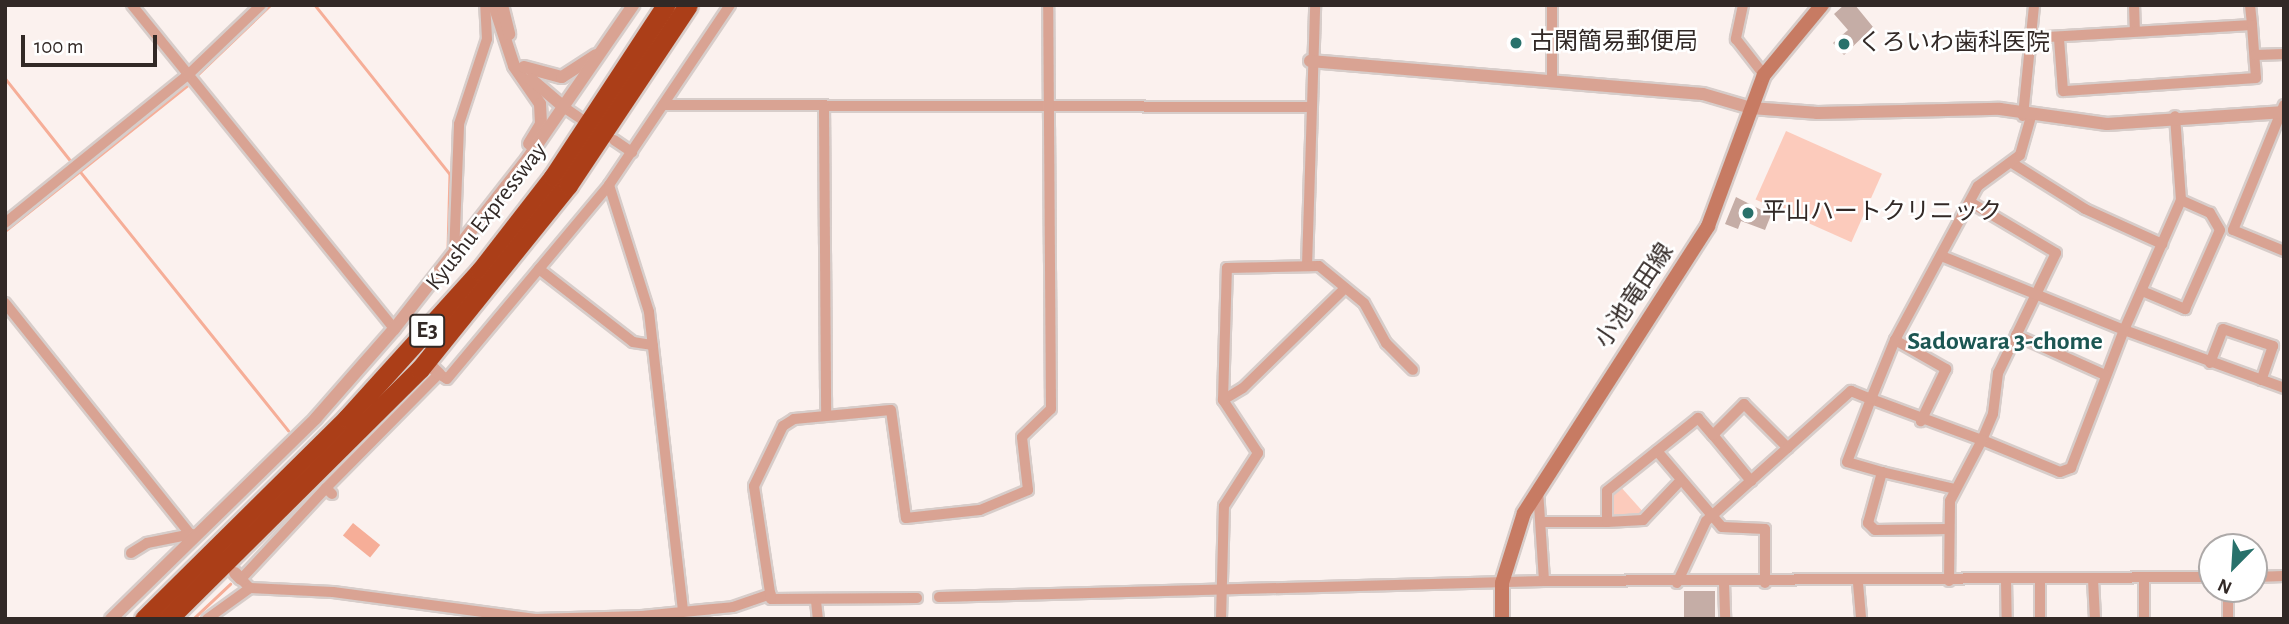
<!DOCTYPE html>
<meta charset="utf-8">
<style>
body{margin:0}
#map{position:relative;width:2289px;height:624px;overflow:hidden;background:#fbf1ee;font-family:"Alegreya Sans","Noto Sans JP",sans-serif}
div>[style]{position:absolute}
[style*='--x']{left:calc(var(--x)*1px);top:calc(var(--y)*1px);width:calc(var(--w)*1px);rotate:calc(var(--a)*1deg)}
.green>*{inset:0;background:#fccbbc;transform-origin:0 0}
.water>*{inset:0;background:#f6ae98;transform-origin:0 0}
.stream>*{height:2.5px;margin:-1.25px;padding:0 1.25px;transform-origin:1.25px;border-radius:1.25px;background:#f6ae98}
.building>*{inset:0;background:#c5ada6;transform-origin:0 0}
.roads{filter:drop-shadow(2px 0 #d7cdca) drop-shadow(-2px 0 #d7cdca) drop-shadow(0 2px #d7cdca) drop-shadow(0 -2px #d7cdca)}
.minor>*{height:10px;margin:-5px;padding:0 5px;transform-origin:5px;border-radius:5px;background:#d9a393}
.tertiary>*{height:12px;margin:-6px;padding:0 6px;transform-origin:6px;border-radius:6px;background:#d9a393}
.secondary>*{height:14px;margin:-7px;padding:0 7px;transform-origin:7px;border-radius:7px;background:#c77b63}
.motorway>*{height:19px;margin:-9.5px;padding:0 9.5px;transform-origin:9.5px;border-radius:9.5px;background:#ab3e18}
.dots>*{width:19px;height:19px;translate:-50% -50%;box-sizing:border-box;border:4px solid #fff;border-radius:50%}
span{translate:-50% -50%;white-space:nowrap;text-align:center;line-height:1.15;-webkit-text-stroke:5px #fff;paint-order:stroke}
.shield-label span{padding:2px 5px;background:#fff;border:2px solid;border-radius:5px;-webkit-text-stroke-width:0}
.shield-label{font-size:23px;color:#322926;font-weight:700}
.poi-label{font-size:24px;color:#322926}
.left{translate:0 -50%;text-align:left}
.street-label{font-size:24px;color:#322926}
.neighbourhood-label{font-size:26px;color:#1c5652;font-weight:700}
.frame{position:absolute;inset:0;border:7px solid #322926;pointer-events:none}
.north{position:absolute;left:2198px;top:533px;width:70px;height:70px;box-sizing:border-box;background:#fff;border:2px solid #ada9a8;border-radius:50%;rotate:204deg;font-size:19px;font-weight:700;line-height:28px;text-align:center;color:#322926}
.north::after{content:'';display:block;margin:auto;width:24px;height:32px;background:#28716b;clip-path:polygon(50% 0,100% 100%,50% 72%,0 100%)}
.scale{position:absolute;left:21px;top:35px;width:136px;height:32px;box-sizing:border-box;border:4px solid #322926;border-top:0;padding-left:9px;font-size:21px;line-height:24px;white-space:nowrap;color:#322926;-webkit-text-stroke:5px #fff;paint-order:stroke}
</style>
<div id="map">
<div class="green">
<i style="left:1786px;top:131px;width:105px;height:75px;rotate:24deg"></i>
<i style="clip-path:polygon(1620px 486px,1645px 514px,1613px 519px,1610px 494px)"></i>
</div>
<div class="water">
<i style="left:353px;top:523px;width:35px;height:16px;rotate:39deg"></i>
</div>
<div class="stream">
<i style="--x:315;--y:5;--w:216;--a:51.4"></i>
<i style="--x:450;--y:174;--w:76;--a:91.5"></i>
<i style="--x:196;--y:76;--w:103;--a:-43.8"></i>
<i style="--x:5;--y:78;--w:111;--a:51.6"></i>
<i style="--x:79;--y:170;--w:334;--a:51.2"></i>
<i style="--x:5;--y:231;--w:236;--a:-38.6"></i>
<i style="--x:193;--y:619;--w:51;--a:-43.4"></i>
</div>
<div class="building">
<i style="clip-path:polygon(1844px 5px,1855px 5px,1873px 27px,1844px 55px,1833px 43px,1848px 30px,1834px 14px)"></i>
<i style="clip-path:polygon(1736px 197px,1771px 215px,1765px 230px,1741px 221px,1738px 229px,1725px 224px)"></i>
<i style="left:1684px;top:591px;width:31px;height:28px"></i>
</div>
<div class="roads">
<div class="minor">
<i style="--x:132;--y:5;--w:417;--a:51"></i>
<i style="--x:1552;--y:5;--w:76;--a:90"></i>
<i style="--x:1743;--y:5;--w:35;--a:102"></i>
<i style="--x:1736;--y:39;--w:46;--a:52.1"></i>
<i style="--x:2134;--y:5;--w:26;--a:88"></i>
<i style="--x:2250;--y:5;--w:20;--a:84"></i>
<i style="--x:2031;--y:38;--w:221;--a:-3.4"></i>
<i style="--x:2252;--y:25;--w:53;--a:85.7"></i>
<i style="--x:2256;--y:78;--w:193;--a:176.1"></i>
<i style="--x:2063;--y:91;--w:52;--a:-94.4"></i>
<i style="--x:2255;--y:55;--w:29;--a:-2"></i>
<i style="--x:663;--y:105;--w:644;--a:0.18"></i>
<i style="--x:824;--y:105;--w:309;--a:89.6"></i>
<i style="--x:2284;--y:105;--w:135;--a:112.2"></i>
<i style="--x:2233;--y:230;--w:55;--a:22.4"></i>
<i style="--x:565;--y:108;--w:22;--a:34"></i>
<i style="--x:2023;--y:116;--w:112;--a:-84.3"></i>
<i style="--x:614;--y:140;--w:22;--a:34"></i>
<i style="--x:2012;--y:163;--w:86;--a:32.2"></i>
<i style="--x:2085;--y:209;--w:85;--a:24.4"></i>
<i style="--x:609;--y:185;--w:133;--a:72.5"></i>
<i style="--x:649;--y:312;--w:301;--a:83.5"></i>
<i style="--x:1970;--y:202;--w:100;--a:30.7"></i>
<i style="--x:2056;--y:253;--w:133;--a:115.8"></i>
<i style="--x:1998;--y:373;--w:41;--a:97"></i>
<i style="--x:1993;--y:414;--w:28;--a:113"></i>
<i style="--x:1982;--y:440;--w:84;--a:22.3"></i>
<i style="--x:2060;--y:472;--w:12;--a:-20"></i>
<i style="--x:2071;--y:468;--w:148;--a:-69"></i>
<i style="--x:2124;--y:330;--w:170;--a:19.9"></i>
<i style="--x:5;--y:223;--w:235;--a:-39"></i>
<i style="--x:188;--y:75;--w:101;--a:-43.8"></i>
<i style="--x:454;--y:256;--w:132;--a:-87.8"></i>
<i style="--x:459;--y:124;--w:89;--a:-71.8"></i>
<i style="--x:487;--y:39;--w:34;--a:-93"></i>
<i style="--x:1944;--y:257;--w:194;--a:22.1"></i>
<i style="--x:2124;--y:330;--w:142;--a:-66.3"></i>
<i style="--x:2181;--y:200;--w:84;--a:-94.1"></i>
<i style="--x:1307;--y:266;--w:261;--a:-88.2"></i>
<i style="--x:539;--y:269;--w:119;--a:37.8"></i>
<i style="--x:633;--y:342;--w:20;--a:9"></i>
<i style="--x:2142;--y:291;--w:47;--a:22.7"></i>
<i style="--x:2185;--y:309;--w:86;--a:-66.1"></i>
<i style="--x:2220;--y:230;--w:20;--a:-120"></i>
<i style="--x:2210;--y:213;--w:32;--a:-156"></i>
<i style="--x:5;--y:303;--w:302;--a:51.3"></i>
<i style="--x:2016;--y:335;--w:98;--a:24.2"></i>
<i style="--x:1895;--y:340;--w:59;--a:29.6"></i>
<i style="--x:1946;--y:369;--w:58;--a:115.7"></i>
<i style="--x:2210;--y:363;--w:36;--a:-69"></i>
<i style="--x:2223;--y:329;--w:53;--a:18.8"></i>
<i style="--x:2273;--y:346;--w:36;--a:109"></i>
<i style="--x:1223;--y:400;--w:23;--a:-31"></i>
<i style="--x:1243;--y:388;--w:143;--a:-44.4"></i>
<i style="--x:1713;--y:435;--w:60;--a:50.4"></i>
<i style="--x:1657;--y:451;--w:100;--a:49.5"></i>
<i style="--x:1722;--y:527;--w:43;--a:2.7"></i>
<i style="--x:1765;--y:529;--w:54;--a:90"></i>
<i style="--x:1882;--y:472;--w:75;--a:13.1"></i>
<i style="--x:326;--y:488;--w:161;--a:-45.3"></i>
<i style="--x:439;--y:374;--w:9;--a:32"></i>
<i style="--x:447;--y:379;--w:253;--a:-50.1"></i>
<i style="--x:609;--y:185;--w:217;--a:-56.1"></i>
<i style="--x:1538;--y:490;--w:91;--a:86.2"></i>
<i style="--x:332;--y:494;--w:8;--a:-135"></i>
<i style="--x:326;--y:488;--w:125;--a:133"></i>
<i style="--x:241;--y:579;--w:13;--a:45"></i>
<i style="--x:250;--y:588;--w:83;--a:2.8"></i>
<i style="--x:333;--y:592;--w:204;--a:7.6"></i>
<i style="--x:535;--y:619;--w:107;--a:-1.6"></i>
<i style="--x:642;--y:616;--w:91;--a:-5.6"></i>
<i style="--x:733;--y:607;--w:40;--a:-18.9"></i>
<i style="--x:1543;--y:522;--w:64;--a:0"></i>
<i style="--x:1607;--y:522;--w:31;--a:-90"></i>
<i style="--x:1607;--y:491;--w:117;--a:-38.7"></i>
<i style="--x:1698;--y:418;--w:23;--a:49"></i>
<i style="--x:1713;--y:435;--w:44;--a:-45"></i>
<i style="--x:1744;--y:404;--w:62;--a:45"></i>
<i style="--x:1607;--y:522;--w:36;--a:-3"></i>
<i style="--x:1643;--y:520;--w:54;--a:-46.5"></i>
<i style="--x:1949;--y:529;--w:74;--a:179.2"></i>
<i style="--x:1875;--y:530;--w:10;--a:-135"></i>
<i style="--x:1868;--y:523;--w:53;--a:-74.6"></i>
<i style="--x:1882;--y:472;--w:36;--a:-164"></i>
<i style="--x:1847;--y:462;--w:67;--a:-69.1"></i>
<i style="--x:1871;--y:399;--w:118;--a:20.3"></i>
<i style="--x:1982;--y:440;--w:69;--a:117.7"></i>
<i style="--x:1950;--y:501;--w:80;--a:90.7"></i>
<i style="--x:131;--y:553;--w:19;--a:-32"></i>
<i style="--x:147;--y:543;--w:46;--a:-11.3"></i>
<i style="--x:2254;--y:577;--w:30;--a:-2"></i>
<i style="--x:2144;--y:578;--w:41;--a:90"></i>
<i style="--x:2093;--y:579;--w:40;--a:87.1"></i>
<i style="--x:2006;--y:580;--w:39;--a:89"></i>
<i style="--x:2040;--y:581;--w:38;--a:90"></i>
<i style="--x:1677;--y:583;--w:68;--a:-64.9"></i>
<i style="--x:1706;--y:521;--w:195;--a:-41.9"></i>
<i style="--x:1851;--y:391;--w:22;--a:22"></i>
<i style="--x:1871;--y:399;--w:64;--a:-67.9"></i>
<i style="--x:1895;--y:340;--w:175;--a:-61.7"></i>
<i style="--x:1978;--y:186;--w:52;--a:-36.4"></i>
<i style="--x:2020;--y:155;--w:40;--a:-74"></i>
<i style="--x:1724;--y:583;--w:36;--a:88"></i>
<i style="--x:1858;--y:583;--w:36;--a:85"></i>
<i style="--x:2228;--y:589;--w:30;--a:90"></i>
<i style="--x:939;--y:597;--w:605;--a:-1.51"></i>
<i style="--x:1544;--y:581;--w:668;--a:-0.34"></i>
<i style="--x:917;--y:598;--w:146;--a:179.6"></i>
<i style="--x:771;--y:599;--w:114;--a:-98.6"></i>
<i style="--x:754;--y:486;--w:67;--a:-64.2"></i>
<i style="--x:783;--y:426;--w:13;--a:-32"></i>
<i style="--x:794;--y:419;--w:97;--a:-5.3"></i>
<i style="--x:891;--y:410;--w:109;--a:82.1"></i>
<i style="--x:906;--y:518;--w:74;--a:-6.2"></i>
<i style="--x:980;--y:510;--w:52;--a:-22.6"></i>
<i style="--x:1028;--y:490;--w:53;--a:-96.5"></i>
<i style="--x:1022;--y:437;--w:40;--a:-44"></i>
<i style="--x:1051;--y:409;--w:404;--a:-90.4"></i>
<i style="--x:816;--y:601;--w:18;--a:84"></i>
<i style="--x:207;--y:619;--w:53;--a:-35.8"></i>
<i style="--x:1221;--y:619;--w:113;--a:-88.5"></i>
<i style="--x:1224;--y:506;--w:63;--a:-57.3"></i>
<i style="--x:1258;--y:453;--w:64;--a:-123.4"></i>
<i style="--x:1223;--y:400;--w:132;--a:-88.3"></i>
<i style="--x:1227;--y:268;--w:92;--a:-1.2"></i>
<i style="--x:1319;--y:266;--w:58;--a:39.4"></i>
<i style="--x:1364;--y:303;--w:46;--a:61.2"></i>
<i style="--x:1386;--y:343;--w:38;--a:45"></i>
</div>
<div class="tertiary">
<i style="--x:494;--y:5;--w:64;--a:71.8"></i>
<i style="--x:514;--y:66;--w:46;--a:55.6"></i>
<i style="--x:540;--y:104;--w:20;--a:87"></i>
<i style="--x:541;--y:124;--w:23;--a:121"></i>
<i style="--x:502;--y:5;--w:30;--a:76"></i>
<i style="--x:1310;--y:61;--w:394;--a:4.8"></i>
<i style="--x:1703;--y:94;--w:50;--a:16.3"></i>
<i style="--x:1751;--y:108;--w:67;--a:4.3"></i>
<i style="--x:1818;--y:113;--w:182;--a:-1.3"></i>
<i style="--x:2000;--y:109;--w:108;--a:8"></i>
<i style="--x:2107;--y:124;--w:174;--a:-3.9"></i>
<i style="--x:524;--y:67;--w:39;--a:15"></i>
<i style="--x:562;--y:77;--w:40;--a:-32.9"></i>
<i style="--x:531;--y:79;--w:45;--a:40.5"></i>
<i style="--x:432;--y:367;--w:10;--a:45"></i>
<i style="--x:235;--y:573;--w:8;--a:45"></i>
<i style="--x:111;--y:619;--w:287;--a:-44.4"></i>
<i style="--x:316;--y:418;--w:118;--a:-48.8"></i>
<i style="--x:394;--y:329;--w:217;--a:-51.9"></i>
<i style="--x:528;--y:158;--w:186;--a:-55.5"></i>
</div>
<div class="secondary">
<i style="--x:1502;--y:619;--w:36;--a:-90"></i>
<i style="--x:1502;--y:583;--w:73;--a:-72.6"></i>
<i style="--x:1524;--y:513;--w:341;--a:-57.3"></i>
<i style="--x:1708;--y:226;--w:161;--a:-69.7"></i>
<i style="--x:1764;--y:75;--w:91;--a:-50.4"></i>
</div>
<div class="motorway">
<i style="--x:144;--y:619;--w:286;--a:-44.7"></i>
<i style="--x:347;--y:418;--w:198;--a:-47.9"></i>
<i style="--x:480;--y:271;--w:119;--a:-52.2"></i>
<i style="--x:553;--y:177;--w:206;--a:-56.7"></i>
<i style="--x:168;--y:619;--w:355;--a:-44.8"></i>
<i style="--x:420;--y:369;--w:236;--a:-51.2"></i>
<i style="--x:568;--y:185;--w:216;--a:-56.3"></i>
</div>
</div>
<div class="dots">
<i style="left:1516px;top:43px;background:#28716b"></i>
<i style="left:1844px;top:44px;background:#28716b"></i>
<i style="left:1748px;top:213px;background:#28716b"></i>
</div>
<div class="shield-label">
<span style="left:427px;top:331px">E3</span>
</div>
<div class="poi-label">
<span class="left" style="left:1530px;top:43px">古閑簡易郵便局</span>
<span class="left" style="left:1858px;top:44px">くろいわ歯科医院</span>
<span class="left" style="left:1762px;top:213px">平山ハートクリニック</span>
</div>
<div class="street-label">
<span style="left:487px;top:217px;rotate:-52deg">Kyushu Expressway</span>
<span style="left:1635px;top:296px;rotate:-56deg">小池竜田線</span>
</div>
<div class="neighbourhood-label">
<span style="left:2005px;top:342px">Sadowara 3-chome</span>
</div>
<div class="frame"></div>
<div class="north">N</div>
<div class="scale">100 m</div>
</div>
